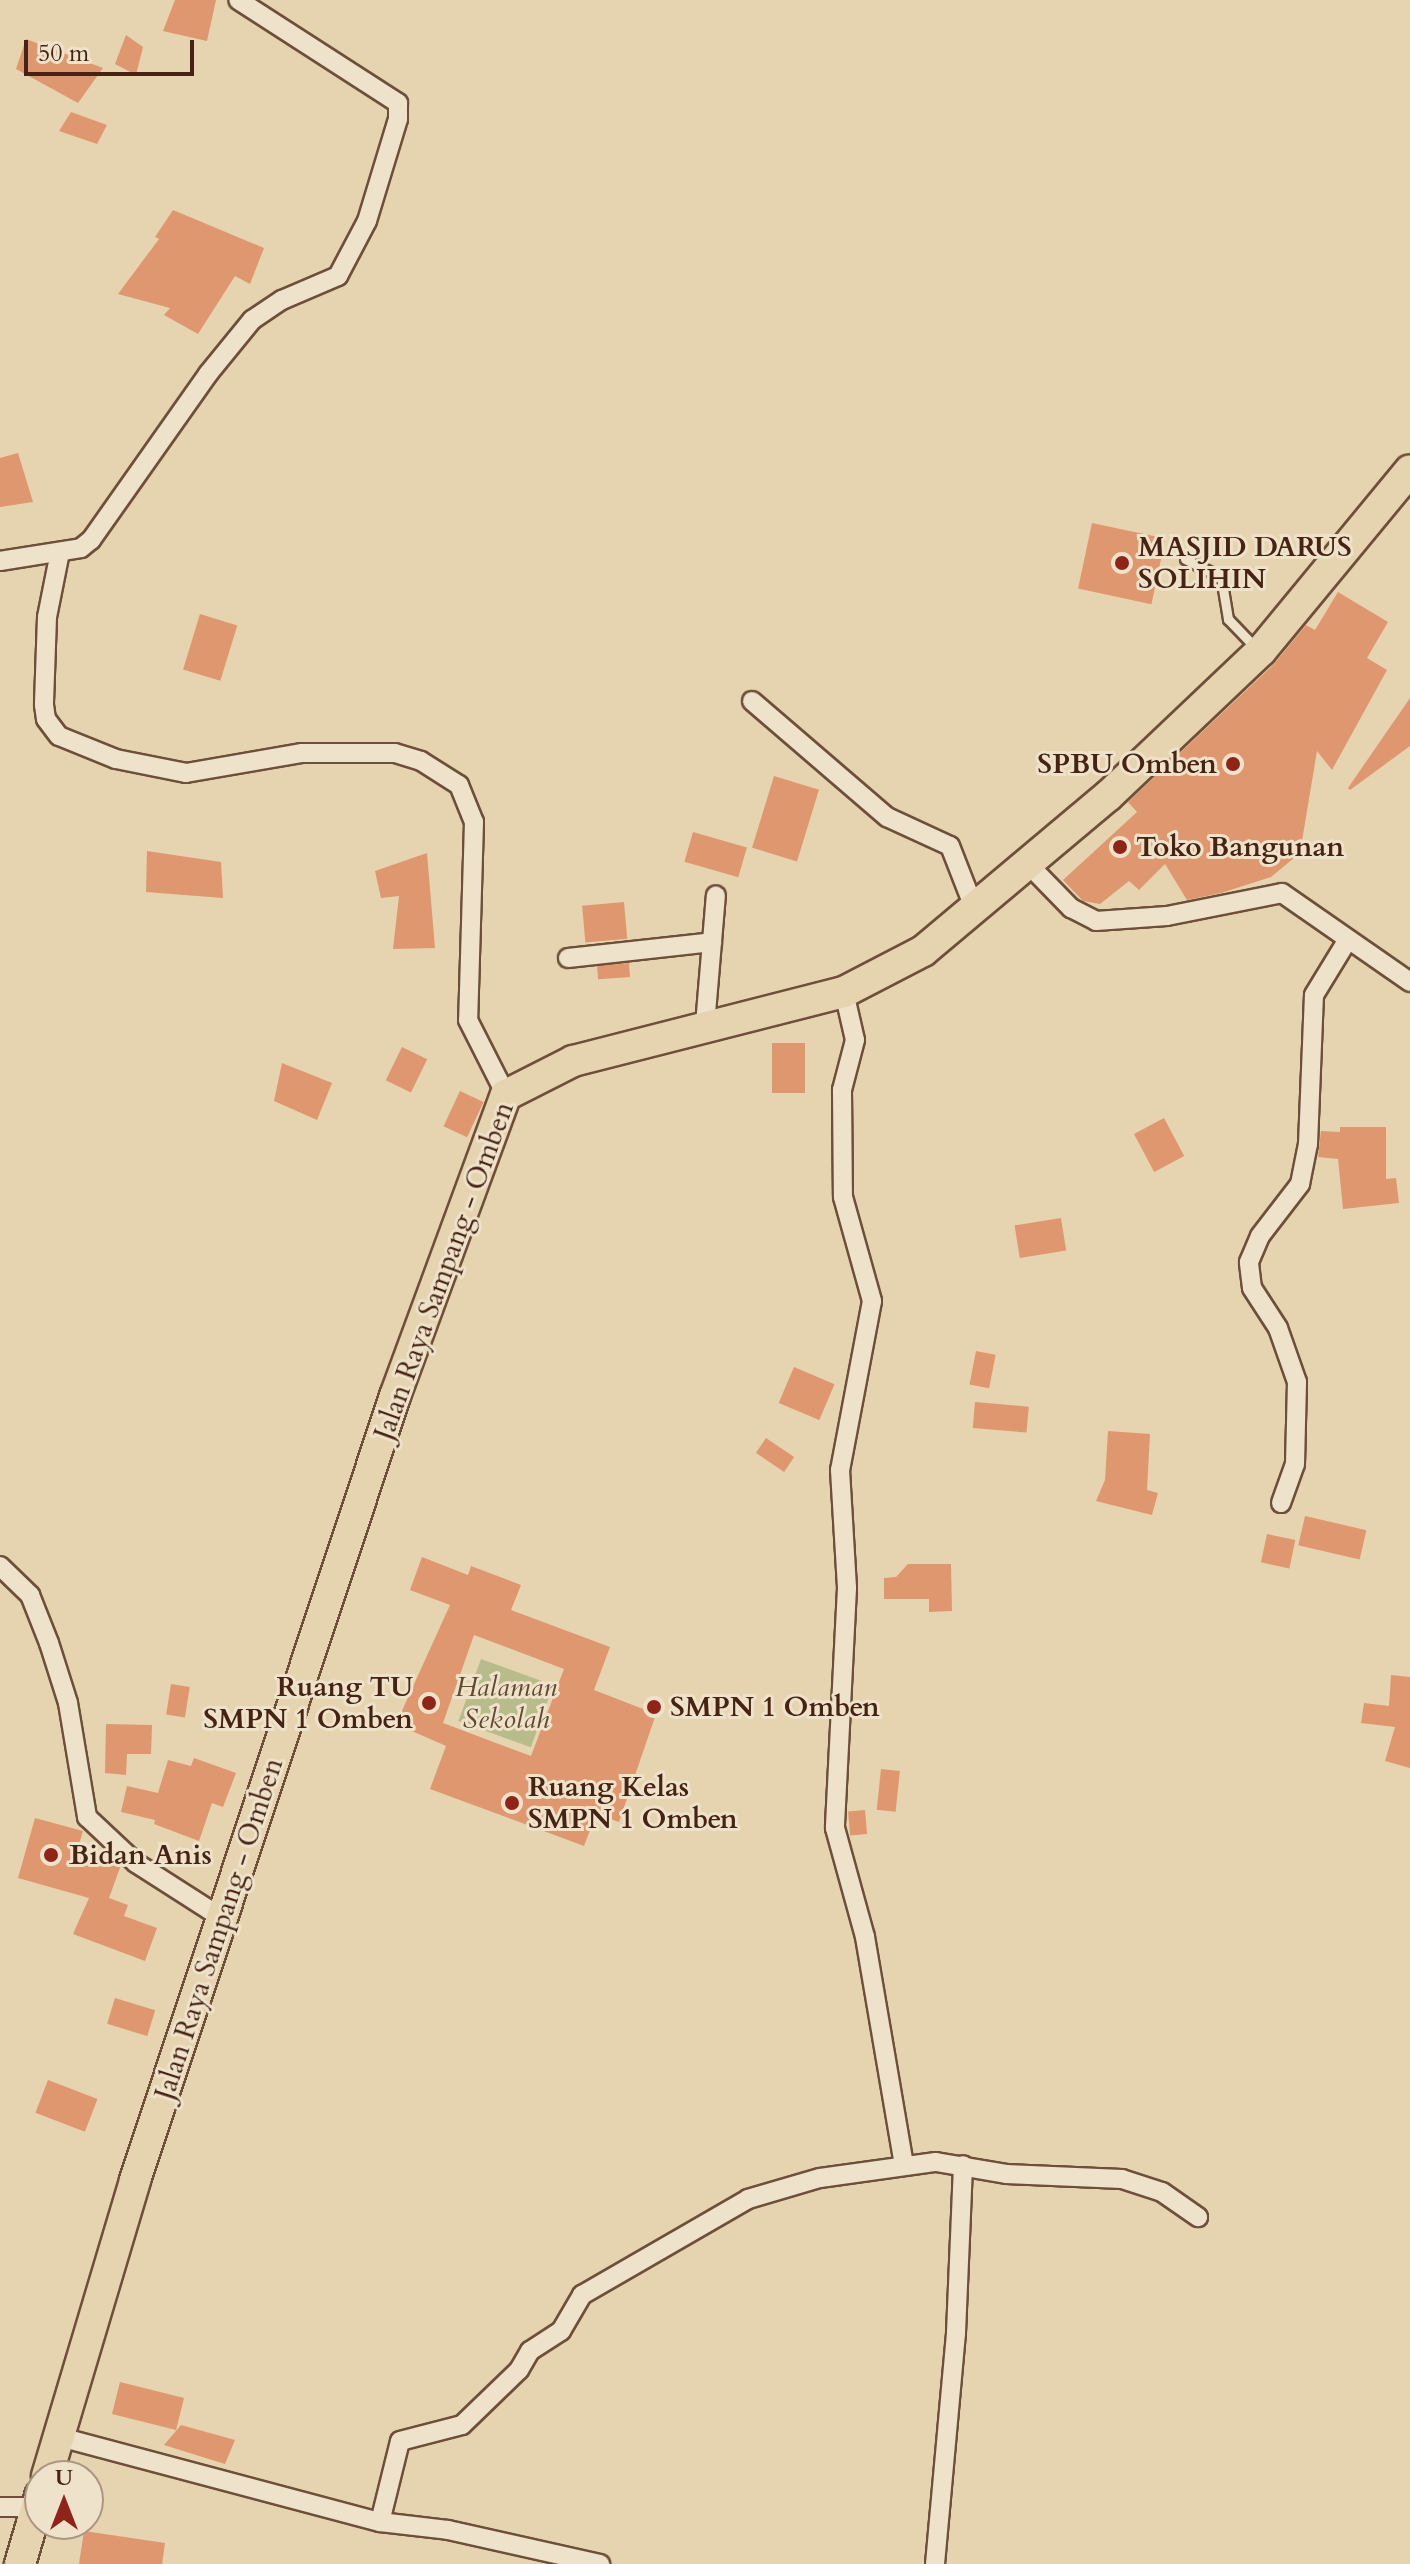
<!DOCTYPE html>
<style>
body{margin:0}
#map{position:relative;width:1410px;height:2564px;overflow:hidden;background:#e6d3af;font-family:Cardo,serif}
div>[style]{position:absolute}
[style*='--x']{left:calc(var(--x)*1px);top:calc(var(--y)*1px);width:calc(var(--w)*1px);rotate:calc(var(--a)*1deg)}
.green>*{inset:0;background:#b7bc8a;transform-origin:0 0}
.building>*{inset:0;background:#df9770;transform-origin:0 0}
.roads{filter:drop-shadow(2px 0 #6e4f3a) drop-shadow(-2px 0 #6e4f3a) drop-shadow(0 2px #6e4f3a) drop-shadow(0 -2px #6e4f3a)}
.service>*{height:9px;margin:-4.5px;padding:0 4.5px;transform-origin:4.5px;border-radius:4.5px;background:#efe2cb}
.minor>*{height:18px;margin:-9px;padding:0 9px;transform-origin:9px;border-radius:9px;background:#efe2cb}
.primary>*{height:30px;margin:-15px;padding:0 15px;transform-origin:15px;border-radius:15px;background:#e6d3af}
.dots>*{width:22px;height:22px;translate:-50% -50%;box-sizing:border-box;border:4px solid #efe2cb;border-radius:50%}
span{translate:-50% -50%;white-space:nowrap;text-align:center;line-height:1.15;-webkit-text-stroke:6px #efe2cb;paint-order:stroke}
.poi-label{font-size:28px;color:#462313;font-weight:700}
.left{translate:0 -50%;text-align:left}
.right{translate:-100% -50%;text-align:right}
.street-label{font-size:28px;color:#462313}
.park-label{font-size:28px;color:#624931;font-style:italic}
.north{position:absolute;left:24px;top:2460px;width:80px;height:80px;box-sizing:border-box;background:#efe2cb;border:2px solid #ab9681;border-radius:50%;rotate:0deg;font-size:22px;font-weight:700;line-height:32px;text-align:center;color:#462313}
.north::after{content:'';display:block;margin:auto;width:28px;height:36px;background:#8f2418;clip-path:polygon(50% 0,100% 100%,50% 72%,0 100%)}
.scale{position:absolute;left:24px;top:40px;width:170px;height:36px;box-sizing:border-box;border:4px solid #462313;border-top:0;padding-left:10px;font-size:24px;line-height:28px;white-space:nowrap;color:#462313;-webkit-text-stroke:6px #efe2cb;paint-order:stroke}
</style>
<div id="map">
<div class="green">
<i style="left:481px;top:1659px;width:77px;height:66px;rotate:20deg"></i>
</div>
<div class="building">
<i style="clip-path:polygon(175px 0,216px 0,207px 41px,163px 31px)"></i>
<i style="clip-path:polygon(126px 35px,143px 47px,136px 75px,115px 64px)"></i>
<i style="clip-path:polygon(26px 39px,103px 68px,78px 103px,16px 69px)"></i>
<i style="clip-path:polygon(71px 112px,107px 125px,97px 144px,59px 131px)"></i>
<i style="clip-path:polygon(173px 210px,264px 248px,250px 284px,235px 276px,198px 334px,164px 315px,170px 308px,118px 294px,159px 239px,155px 237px)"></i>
<i style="clip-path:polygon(18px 453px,33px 502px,0 507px,0 458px)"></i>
<i style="left:1092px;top:523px;width:75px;height:67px;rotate:12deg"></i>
<i style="clip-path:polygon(1338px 592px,1388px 622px,1367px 658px,1387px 670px,1332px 770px,1317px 751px,1300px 853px,1271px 877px,1221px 893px,1187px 900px,1165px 864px,1139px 890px,1129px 881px,1100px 904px,1083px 901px,1063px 880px,1137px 812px,1128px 802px,1274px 664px,1306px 625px,1315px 630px)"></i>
<i style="left:200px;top:614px;width:39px;height:58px;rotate:17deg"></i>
<i style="clip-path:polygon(1410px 698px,1410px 746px,1350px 790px,1348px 788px)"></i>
<i style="left:774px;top:776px;width:47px;height:75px;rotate:17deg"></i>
<i style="left:693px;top:832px;width:56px;height:31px;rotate:16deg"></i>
<i style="clip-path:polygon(147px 851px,221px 862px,223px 898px,146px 892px)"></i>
<i style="clip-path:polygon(427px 853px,435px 948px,393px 949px,399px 896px,381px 898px,375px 871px)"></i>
<i style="left:624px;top:902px;width:37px;height:42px;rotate:85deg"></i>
<i style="left:629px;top:963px;width:14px;height:32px;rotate:86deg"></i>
<i style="left:772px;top:1043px;width:33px;height:50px"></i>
<i style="left:402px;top:1047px;width:28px;height:37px;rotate:26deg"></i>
<i style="clip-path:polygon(282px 1063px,332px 1083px,317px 1120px,274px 1101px)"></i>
<i style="left:460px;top:1091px;width:26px;height:39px;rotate:25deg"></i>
<i style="left:1164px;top:1118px;width:43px;height:34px;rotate:62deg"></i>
<i style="clip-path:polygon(1340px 1127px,1386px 1127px,1386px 1179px,1396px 1178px,1399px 1203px,1343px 1209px,1338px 1159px,1318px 1157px,1321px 1131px,1340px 1132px)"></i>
<i style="left:1061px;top:1218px;width:33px;height:47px;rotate:81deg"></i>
<i style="left:976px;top:1351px;width:20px;height:34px;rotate:11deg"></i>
<i style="left:794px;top:1367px;width:44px;height:39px;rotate:23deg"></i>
<i style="left:975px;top:1402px;width:54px;height:26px;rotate:5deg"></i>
<i style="clip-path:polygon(1108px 1431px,1150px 1434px,1147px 1490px,1158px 1493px,1152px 1515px,1096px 1501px,1105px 1480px)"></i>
<i style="left:766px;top:1438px;width:34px;height:18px;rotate:34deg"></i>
<i style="left:1305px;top:1516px;width:63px;height:30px;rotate:13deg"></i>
<i style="left:1267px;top:1534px;width:29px;height:29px;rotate:12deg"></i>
<i style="clip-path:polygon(evenodd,422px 1557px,468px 1575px,471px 1566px,521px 1585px,511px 1610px,610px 1647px,594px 1690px,656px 1714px,619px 1822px,596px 1814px,584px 1846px,430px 1789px,446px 1746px,396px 1724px,450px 1605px,410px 1590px,422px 1557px,474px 1635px,564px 1669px,531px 1756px,443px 1723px,474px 1635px)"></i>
<i style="clip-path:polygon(908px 1564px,951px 1564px,952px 1611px,929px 1612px,929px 1599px,884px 1599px,884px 1578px,896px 1577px)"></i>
<i style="clip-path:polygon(1391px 1675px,1410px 1677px,1410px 1768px,1385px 1761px,1395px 1727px,1361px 1723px,1364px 1703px,1389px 1706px)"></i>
<i style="left:171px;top:1684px;width:19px;height:31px;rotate:9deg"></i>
<i style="clip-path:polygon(106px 1724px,152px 1725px,151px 1754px,127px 1754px,126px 1775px,105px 1773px)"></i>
<i style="clip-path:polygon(194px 1758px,236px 1773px,223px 1807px,212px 1803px,199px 1841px,154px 1824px,155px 1820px,121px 1812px,127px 1786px,158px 1793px,168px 1760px,191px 1766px)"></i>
<i style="left:881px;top:1769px;width:19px;height:41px;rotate:6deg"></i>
<i style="left:865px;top:1810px;width:24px;height:17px;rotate:85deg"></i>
<i style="clip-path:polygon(35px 1818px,83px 1831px,78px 1848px,121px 1865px,109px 1898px,128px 1905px,124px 1916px,157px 1928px,145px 1961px,73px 1934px,89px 1898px,18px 1878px)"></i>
<i style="left:115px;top:1998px;width:42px;height:27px;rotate:17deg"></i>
<i style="left:48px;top:2080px;width:53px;height:35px;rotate:21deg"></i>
<i style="left:120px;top:2382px;width:66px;height:33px;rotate:14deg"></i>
<i style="clip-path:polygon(181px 2425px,235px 2440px,225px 2464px,164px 2445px)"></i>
<i style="clip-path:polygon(84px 2531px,165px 2543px,162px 2564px,79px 2564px)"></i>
</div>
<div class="roads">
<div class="service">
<i style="--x:1185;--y:559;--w:40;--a:26.6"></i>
<i style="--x:1221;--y:577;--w:43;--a:80.5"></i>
<i style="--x:1228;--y:619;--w:40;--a:46"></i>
</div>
<div class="minor">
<i style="--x:60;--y:552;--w:66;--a:101.3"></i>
<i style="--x:47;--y:617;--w:88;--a:92"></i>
<i style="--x:44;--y:705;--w:14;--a:82"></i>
<i style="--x:46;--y:719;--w:21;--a:53"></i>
<i style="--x:59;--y:736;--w:61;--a:22"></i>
<i style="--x:116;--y:759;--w:71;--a:11.3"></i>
<i style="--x:186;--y:773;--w:118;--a:-9.8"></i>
<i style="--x:302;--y:753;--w:93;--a:0"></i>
<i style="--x:395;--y:753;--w:27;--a:17"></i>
<i style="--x:421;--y:761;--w:45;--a:32.3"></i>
<i style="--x:459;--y:785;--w:40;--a:68"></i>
<i style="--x:474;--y:822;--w:198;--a:91.7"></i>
<i style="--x:468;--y:1020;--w:84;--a:63.1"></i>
<i style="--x:0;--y:561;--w:82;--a:-9.1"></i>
<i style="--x:81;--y:548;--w:13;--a:-39"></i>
<i style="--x:91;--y:540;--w:203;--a:-54.8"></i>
<i style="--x:208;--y:374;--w:70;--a:-50.8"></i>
<i style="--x:252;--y:320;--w:36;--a:-34"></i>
<i style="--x:282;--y:300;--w:61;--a:-23.2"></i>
<i style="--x:338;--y:276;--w:62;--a:-62.2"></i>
<i style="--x:367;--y:221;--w:107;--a:-73.1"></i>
<i style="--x:398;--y:119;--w:16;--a:-90"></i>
<i style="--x:398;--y:103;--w:190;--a:-147.2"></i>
<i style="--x:752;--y:701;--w:178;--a:40.7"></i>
<i style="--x:887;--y:817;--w:69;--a:24.7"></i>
<i style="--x:950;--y:846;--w:69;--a:68.7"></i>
<i style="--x:1028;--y:864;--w:62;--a:45.7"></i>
<i style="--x:1071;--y:908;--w:28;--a:27"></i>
<i style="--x:1096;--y:921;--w:71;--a:-4"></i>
<i style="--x:1167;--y:916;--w:117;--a:-11.3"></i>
<i style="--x:1282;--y:893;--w:156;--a:34.8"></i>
<i style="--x:568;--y:958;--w:145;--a:-6.3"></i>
<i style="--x:844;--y:992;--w:49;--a:77.1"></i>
<i style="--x:855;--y:1040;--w:52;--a:104.6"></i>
<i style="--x:842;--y:1090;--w:107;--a:89.5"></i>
<i style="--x:843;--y:1197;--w:108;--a:74.4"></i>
<i style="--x:872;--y:1301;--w:172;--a:100.7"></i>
<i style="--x:840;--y:1470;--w:118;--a:86.6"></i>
<i style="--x:847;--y:1588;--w:240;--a:92.9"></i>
<i style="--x:835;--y:1828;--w:113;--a:74.6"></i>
<i style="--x:865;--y:1937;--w:230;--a:80.3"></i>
<i style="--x:705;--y:1025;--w:130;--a:-85.2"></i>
<i style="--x:1281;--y:1503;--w:41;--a:-70.3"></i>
<i style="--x:1295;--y:1464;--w:82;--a:-88.6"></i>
<i style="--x:1297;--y:1382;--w:57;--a:-109.4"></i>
<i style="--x:1278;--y:1328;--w:48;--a:-123"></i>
<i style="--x:1252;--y:1288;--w:26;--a:-97"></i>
<i style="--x:1249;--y:1262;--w:28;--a:-67"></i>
<i style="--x:1260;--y:1236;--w:66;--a:-52.4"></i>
<i style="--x:1300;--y:1184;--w:41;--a:-78.7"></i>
<i style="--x:1308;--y:1144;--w:149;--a:-87.7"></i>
<i style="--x:1314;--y:995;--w:63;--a:-58.6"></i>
<i style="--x:0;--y:1566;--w:42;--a:44"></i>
<i style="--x:30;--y:1595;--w:52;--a:68.4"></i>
<i style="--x:49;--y:1643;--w:63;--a:72.4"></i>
<i style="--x:68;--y:1703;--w:116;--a:80.5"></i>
<i style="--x:87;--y:1817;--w:67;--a:43.2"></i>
<i style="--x:136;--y:1863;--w:102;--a:32.6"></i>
<i style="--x:60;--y:2437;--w:331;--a:14.9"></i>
<i style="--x:380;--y:2522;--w:68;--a:6.7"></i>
<i style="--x:448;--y:2530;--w:156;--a:12.6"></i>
<i style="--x:0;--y:2507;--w:36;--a:0"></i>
<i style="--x:380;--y:2522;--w:83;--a:-76.1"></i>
<i style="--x:400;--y:2441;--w:64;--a:-14.5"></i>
<i style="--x:462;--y:2425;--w:79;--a:-44"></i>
<i style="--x:519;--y:2370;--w:22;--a:-60"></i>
<i style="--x:530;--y:2351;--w:37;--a:-33"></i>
<i style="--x:561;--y:2331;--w:42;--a:-59.7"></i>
<i style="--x:582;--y:2295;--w:192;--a:-30"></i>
<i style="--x:748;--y:2199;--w:75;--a:-16.3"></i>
<i style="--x:820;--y:2178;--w:117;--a:-7.9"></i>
<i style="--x:936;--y:2162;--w:71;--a:9.7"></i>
<i style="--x:1006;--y:2174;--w:116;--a:2.5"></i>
<i style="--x:1122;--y:2179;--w:42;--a:18"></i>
<i style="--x:1162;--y:2192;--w:44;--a:34.8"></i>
<i style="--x:935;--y:2564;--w:232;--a:-84.8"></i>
<i style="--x:956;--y:2333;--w:168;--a:-87.6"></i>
</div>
<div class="primary">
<i style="--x:47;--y:2476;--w:309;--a:-73.4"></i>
<i style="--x:135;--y:2180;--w:826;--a:-71.65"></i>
<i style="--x:395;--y:1396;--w:321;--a:-69.8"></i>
<i style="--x:506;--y:1095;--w:75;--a:-26.9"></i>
<i style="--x:573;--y:1061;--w:280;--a:-14.3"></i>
<i style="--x:844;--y:992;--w:89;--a:-27.4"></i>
<i style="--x:923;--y:951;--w:241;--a:-40"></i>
<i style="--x:1108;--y:796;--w:211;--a:-43.5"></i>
<i style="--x:1261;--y:651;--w:234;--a:-50.5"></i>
<i style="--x:20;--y:2564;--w:71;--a:-73.6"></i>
</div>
</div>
<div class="dots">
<i style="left:1122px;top:563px;background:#8f2418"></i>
<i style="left:1233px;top:764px;background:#8f2418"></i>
<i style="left:1120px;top:847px;background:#8f2418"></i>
<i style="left:429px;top:1703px;background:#8f2418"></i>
<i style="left:654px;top:1707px;background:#8f2418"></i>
<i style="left:512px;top:1803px;background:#8f2418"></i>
<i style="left:51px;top:1855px;background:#8f2418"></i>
</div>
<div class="poi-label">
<span class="left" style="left:1138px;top:563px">MASJID DARUS<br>SOLIHIN</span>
<span class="right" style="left:1217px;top:764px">SPBU Omben</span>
<span class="left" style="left:1136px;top:847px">Toko Bangunan</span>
<span class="right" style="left:413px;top:1703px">Ruang TU<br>SMPN 1 Omben</span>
<span class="left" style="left:670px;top:1707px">SMPN 1 Omben</span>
<span class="left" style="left:528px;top:1803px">Ruang Kelas<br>SMPN 1 Omben</span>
<span class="left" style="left:69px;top:1855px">Bidan Anis</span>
</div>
<div class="street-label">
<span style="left:444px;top:1271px;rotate:-70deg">Jalan Raya Sampang - Omben</span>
<span style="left:219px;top:1929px;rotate:-72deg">Jalan Raya Sampang - Omben</span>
</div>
<div class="park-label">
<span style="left:506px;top:1703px">Halaman<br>Sekolah</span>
</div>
<div class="north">U</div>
<div class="scale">50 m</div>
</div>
